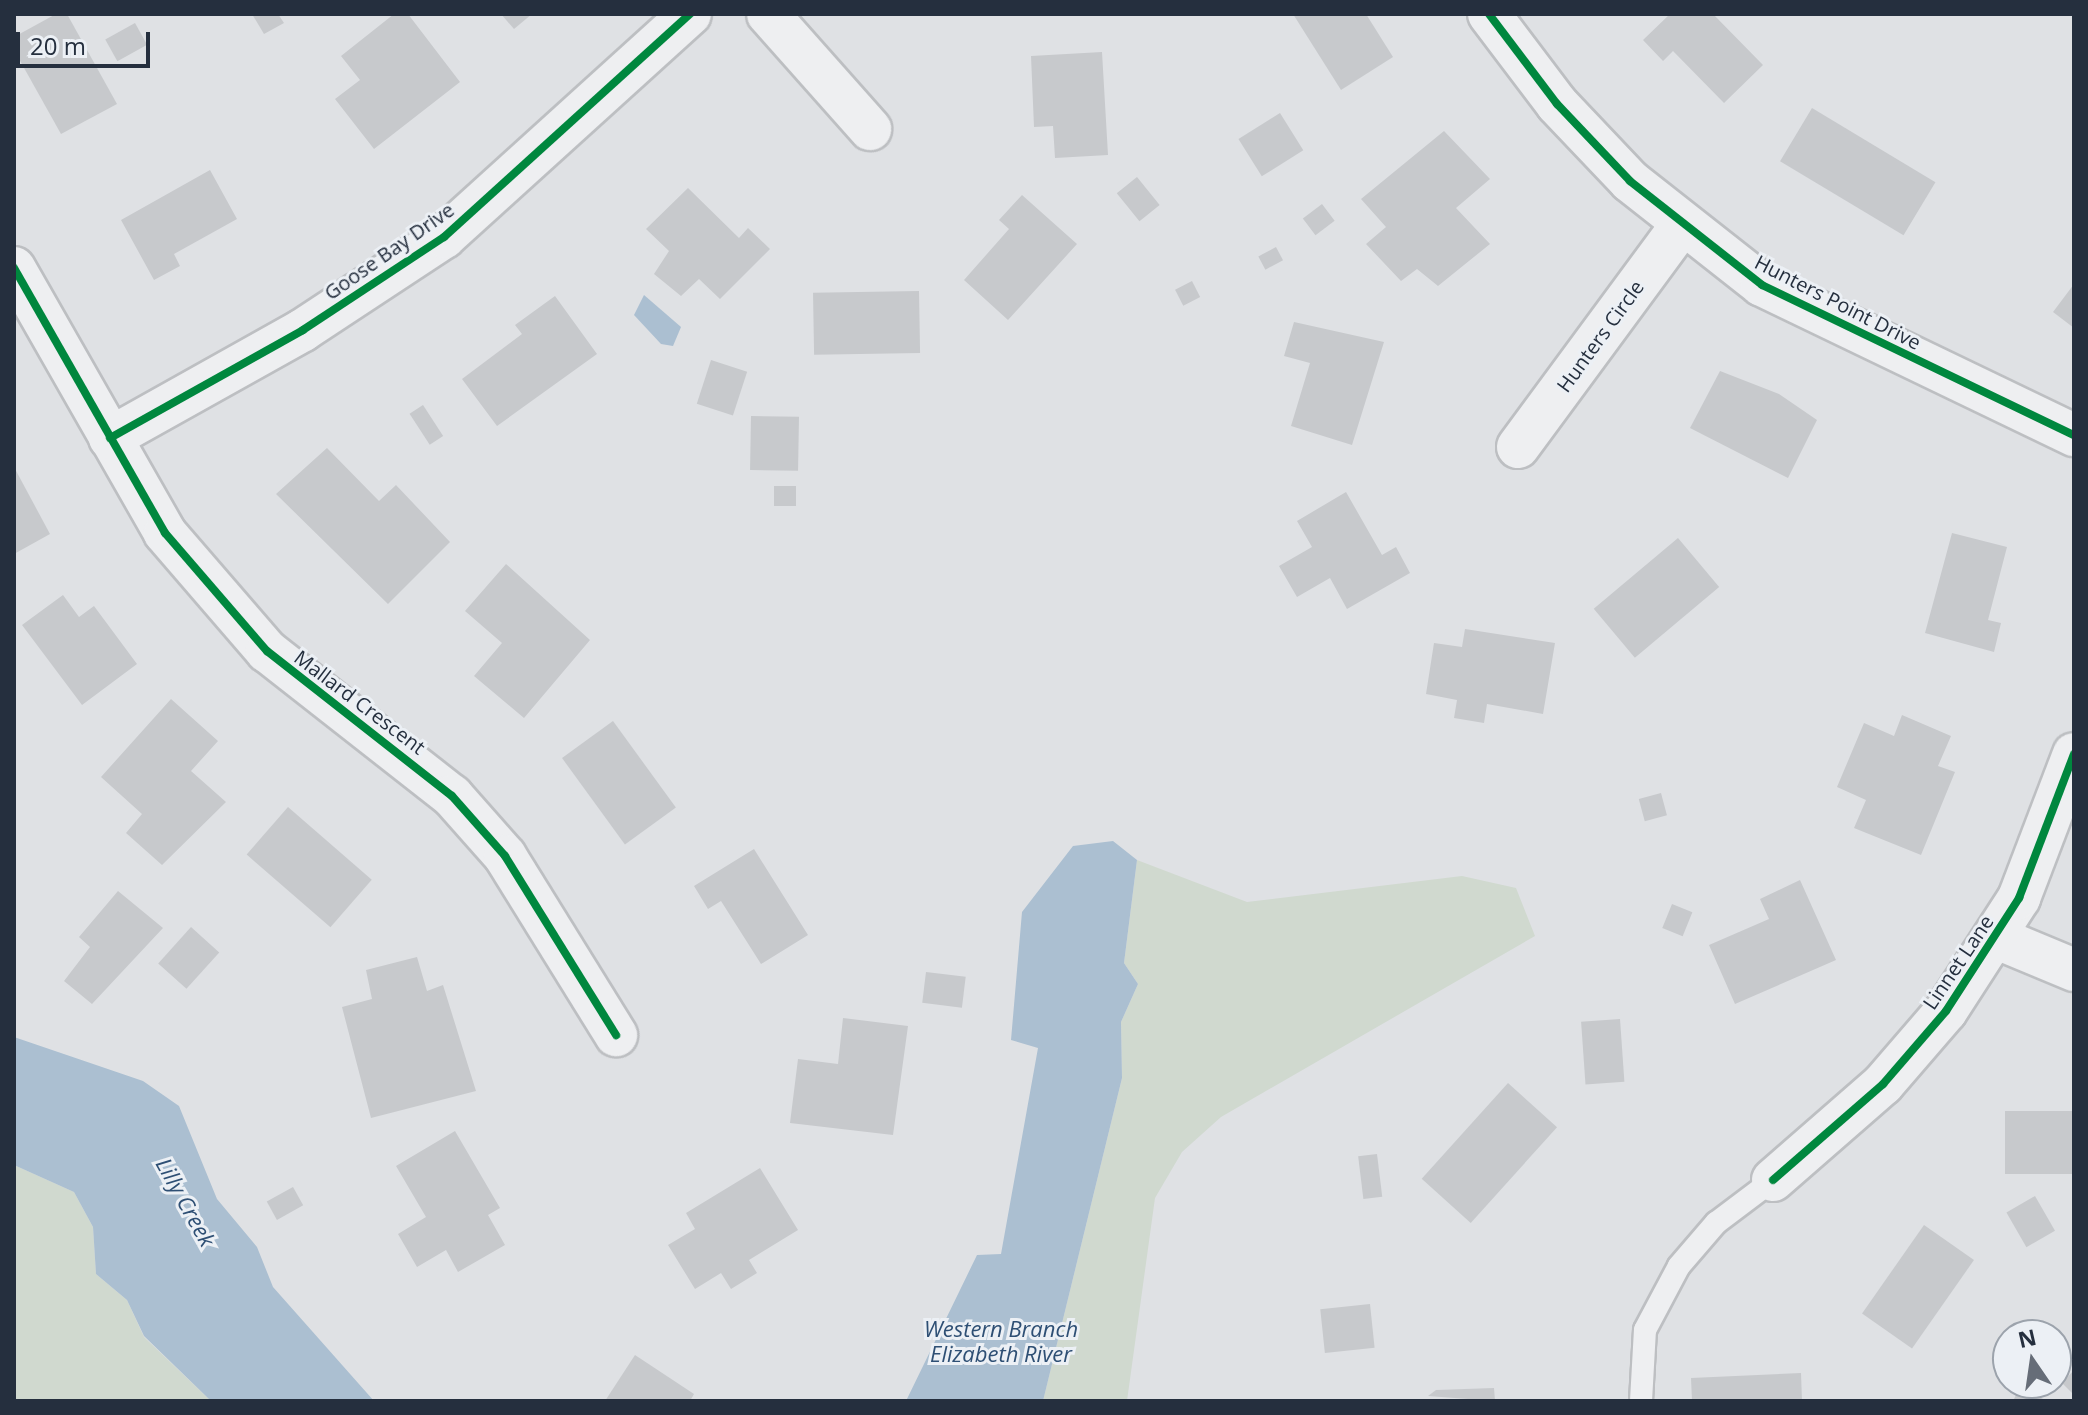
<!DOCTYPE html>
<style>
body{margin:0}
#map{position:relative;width:2088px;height:1415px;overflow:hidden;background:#dfe1e4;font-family:"Open Sans",sans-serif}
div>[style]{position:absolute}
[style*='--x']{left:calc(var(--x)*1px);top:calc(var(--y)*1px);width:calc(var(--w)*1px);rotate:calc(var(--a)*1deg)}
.green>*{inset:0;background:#d0d9cf}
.water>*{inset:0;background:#abbfd1}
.building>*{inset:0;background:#c7c9cc;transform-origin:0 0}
.roads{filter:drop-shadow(2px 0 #bdbfc2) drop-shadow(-2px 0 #bdbfc2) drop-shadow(0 2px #bdbfc2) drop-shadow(0 -2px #bdbfc2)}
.lane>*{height:22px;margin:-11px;padding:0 11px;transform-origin:11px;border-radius:11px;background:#eeeff1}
.street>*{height:42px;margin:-21px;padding:0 21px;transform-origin:21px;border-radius:21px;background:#eeeff1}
.cycleway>*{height:8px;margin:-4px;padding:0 4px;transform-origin:4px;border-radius:4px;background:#00873e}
span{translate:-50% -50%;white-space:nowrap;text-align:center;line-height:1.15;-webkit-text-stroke:6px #ecf0f5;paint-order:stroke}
.street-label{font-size:20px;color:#252f3e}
.water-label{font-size:22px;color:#2e4f74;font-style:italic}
.frame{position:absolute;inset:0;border:16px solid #252f3e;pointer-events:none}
.north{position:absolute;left:1992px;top:1319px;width:80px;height:80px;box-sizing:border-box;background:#ecf0f5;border:2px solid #9ca3ac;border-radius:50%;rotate:347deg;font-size:22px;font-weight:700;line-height:32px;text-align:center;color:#252f3e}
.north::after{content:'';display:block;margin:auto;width:28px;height:36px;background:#666d78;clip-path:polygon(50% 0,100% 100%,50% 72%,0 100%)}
.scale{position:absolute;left:16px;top:32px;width:134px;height:36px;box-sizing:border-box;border:4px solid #252f3e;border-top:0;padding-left:10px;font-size:24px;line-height:28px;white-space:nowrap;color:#252f3e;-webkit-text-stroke:6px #ecf0f5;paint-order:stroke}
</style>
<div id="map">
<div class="green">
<i style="clip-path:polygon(1137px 860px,1247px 902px,1462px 876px,1516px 888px,1535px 936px,1221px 1117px,1182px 1152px,1155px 1198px,1127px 1401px,1043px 1401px,1122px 1078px,1121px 1022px,1138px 984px,1124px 963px)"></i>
<i style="clip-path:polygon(14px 1165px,74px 1192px,93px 1227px,96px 1274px,127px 1300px,144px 1337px,211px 1401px,14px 1401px)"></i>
</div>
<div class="water">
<i style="clip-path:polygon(644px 295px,681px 327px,673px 346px,661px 344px,634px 315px)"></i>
<i style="clip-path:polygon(1113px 841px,1137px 860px,1124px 963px,1138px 984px,1121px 1022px,1122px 1078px,1043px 1401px,906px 1401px,977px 1255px,1001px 1254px,1038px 1048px,1011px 1040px,1022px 912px,1073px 846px)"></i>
<i style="clip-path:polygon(14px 1037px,143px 1081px,179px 1106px,217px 1199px,257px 1247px,273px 1287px,374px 1401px,211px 1401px,144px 1336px,127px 1300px,96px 1274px,93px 1227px,74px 1192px,14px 1165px)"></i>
</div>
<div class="building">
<i style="clip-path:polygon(56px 14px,67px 14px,117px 104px,61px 134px,14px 50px,14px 37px)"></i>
<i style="clip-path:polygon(252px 14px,278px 14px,284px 23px,264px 34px)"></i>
<i style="clip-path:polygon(394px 14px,408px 14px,460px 82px,374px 149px,335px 99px,360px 80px,341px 56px)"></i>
<i style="clip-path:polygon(501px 14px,532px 14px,514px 29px)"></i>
<i style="clip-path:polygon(1293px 14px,1366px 14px,1393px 57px,1341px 90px)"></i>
<i style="clip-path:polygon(1670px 14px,1713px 14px,1763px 65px,1724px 103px,1673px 51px,1663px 61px,1643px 40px)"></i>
<i style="left:135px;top:23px;width:25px;height:34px;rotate:61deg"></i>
<i style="clip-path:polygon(1102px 52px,1108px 155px,1055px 158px,1053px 126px,1034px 127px,1031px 56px)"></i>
<i style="left:1812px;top:108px;width:144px;height:62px;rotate:31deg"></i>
<i style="left:1280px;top:113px;width:44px;height:49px;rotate:58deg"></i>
<i style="clip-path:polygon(1444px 131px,1490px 179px,1456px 208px,1490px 244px,1438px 286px,1417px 269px,1401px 281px,1366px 244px,1386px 227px,1361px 199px)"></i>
<i style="clip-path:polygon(210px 170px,237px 219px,174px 254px,180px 266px,154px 280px,121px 220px)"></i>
<i style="left:1137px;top:177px;width:36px;height:26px;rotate:51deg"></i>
<i style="clip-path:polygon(688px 188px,739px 238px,748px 228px,770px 249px,720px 299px,699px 279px,681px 296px,654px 274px,669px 251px,646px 229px)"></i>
<i style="clip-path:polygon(1022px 195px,1077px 244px,1008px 320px,964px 280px,1009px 229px,999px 220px)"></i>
<i style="left:1322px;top:204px;width:21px;height:24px;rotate:53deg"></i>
<i style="left:1276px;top:247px;width:15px;height:20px;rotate:62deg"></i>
<i style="left:1192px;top:281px;width:18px;height:19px;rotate:63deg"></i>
<i style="clip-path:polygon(2074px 284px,2074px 328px,2053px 312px)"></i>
<i style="left:919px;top:291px;width:62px;height:106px;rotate:89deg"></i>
<i style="clip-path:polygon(555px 296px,597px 354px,497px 426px,462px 379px,522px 334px,515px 325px)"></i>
<i style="clip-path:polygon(1294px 322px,1384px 342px,1352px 445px,1291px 426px,1310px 363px,1284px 356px)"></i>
<i style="left:711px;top:360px;width:38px;height:46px;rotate:18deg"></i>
<i style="clip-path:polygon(1720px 371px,1779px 394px,1817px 420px,1788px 478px,1690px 428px)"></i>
<i style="left:423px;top:405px;width:37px;height:16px;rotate:57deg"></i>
<i style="left:751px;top:416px;width:48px;height:54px;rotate:1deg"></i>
<i style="clip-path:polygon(327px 448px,379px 501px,396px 485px,450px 542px,388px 604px,276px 494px)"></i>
<i style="clip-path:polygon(14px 467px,50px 534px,14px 554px)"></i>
<i style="left:774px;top:486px;width:22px;height:20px"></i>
<i style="clip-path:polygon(1346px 492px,1382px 555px,1396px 547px,1410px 573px,1347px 609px,1330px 578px,1297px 597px,1279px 566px,1312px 547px,1297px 521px)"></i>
<i style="clip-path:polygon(1952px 533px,2007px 547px,1988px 620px,2001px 623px,1994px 652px,1925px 633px)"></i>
<i style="left:1678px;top:538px;width:64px;height:110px;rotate:50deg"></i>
<i style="clip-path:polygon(506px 564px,590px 640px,524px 718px,474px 676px,502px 643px,465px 611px)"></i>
<i style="clip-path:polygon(63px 595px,79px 617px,94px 606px,137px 664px,82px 705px,22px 625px)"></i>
<i style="clip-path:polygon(1465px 629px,1555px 643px,1543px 714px,1487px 704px,1484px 723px,1454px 718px,1457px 700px,1426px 694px,1434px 643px,1462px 647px)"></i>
<i style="clip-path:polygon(171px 699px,218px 741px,191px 771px,226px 802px,162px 865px,126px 833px,142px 814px,101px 777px)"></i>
<i style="clip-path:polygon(1902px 715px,1951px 736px,1938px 766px,1955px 772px,1921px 855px,1854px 828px,1866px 800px,1837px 787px,1864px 723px,1894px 736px)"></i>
<i style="left:613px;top:721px;width:107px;height:63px;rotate:54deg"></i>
<i style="left:1661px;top:793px;width:23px;height:23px;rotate:75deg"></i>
<i style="left:288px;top:807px;width:111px;height:63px;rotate:41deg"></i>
<i style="clip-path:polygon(754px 849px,808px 935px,761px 964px,721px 901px,708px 909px,694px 886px)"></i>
<i style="clip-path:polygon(1800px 880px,1836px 960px,1735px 1004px,1709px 945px,1769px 919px,1760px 899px)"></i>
<i style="clip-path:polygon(118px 891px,163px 928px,92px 1004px,64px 981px,90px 947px,79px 937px)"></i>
<i style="left:1672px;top:904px;width:22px;height:26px;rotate:22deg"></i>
<i style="left:191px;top:927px;width:38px;height:49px;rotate:42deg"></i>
<i style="clip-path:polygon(417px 957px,427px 991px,443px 985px,476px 1091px,371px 1118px,342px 1007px,372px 999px,366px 970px)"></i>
<i style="left:926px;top:972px;width:40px;height:31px;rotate:7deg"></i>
<i style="clip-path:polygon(843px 1018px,908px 1026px,893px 1135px,790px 1123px,798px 1059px,838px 1064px)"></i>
<i style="left:1620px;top:1019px;width:63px;height:39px;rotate:86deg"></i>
<i style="left:1508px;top:1083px;width:66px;height:129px;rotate:42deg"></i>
<i style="left:2074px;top:1111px;width:63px;height:69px;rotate:90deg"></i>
<i style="clip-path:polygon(455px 1131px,500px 1208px,488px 1215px,505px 1245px,458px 1272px,446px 1250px,417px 1267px,398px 1234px,426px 1217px,396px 1166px)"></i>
<i style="left:1377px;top:1154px;width:43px;height:19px;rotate:83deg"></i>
<i style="clip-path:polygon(760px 1168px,798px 1230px,749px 1260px,757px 1273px,731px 1289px,721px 1273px,695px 1289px,668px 1245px,695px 1229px,686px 1213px)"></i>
<i style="left:293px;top:1187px;width:21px;height:30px;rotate:61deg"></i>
<i style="left:2035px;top:1196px;width:40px;height:33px;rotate:60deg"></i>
<i style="left:1924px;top:1225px;width:61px;height:108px;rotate:35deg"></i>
<i style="left:1370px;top:1304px;width:44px;height:50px;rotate:84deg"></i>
<i style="clip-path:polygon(635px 1355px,694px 1394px,690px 1401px,605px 1401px)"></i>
<i style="clip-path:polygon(2074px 1370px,2074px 1395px,2062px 1383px)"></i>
<i style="clip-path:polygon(1801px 1373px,1802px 1401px,1692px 1401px,1691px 1378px)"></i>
<i style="clip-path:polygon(2020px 1387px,2047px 1401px,2013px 1401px)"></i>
<i style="clip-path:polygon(1494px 1388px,1495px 1401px,1428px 1396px,1436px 1390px)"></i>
</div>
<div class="roads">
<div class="lane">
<i style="--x:1641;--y:1401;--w:71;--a:-86.8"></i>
<i style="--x:1645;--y:1330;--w:72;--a:-62"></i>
<i style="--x:1679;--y:1266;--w:57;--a:-49.3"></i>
<i style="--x:1716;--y:1223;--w:71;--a:-37"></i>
</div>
<div class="street">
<i style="--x:768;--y:14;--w:154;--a:48.4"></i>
<i style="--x:1489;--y:14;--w:113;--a:52.9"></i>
<i style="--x:1557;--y:104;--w:106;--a:46.5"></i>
<i style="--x:1630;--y:181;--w:168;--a:38.2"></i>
<i style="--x:1762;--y:285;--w:346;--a:25.7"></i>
<i style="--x:14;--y:268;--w:305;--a:60.3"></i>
<i style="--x:165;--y:533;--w:156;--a:49.2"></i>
<i style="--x:267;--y:651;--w:235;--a:38.1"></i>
<i style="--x:452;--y:796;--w:80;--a:48.5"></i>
<i style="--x:505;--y:856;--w:211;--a:58.2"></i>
<i style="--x:110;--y:438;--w:221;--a:-29.2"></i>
<i style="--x:303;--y:330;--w:169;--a:-33.4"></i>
<i style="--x:444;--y:237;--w:332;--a:-42.2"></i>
<i style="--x:1518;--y:447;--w:275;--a:-53.6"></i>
<i style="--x:1997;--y:938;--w:83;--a:22.6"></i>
<i style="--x:1773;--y:1180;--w:146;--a:-41.1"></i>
<i style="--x:1883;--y:1084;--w:96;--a:-49.2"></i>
<i style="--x:1946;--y:1011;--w:135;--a:-57.1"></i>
<i style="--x:2019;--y:898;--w:154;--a:-69.1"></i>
</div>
</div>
<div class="cycleway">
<i style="--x:1489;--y:14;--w:113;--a:52.9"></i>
<i style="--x:1557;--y:104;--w:106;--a:46.5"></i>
<i style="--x:1630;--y:181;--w:168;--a:38.2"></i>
<i style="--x:1762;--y:285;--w:346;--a:25.7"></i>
<i style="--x:14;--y:268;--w:305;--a:60.3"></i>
<i style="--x:165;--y:533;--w:156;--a:49.2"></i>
<i style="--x:267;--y:651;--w:235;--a:38.1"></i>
<i style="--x:452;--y:796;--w:80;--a:48.5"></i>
<i style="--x:505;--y:856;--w:211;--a:58.2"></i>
<i style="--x:110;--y:438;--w:221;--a:-29.2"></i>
<i style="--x:303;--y:330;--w:169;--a:-33.4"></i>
<i style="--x:444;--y:237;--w:332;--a:-42.2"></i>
<i style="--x:1773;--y:1180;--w:146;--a:-41.1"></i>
<i style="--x:1883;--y:1084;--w:96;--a:-49.2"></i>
<i style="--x:1946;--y:1011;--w:135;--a:-57.1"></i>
<i style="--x:2019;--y:898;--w:154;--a:-69.1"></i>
</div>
<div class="street-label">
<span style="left:389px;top:251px;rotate:-35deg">Goose Bay Drive</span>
<span style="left:1838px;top:302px;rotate:27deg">Hunters Point Drive</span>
<span style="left:1600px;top:336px;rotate:-54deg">Hunters Circle</span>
<span style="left:360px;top:702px;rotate:37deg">Mallard Crescent</span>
<span style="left:1958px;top:962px;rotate:-56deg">Linnet Lane</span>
</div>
<div class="water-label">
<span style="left:186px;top:1202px;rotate:61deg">Lilly Creek</span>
<span style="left:1001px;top:1341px">Western Branch<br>Elizabeth River</span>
</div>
<div class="frame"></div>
<div class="north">N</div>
<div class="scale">20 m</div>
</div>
